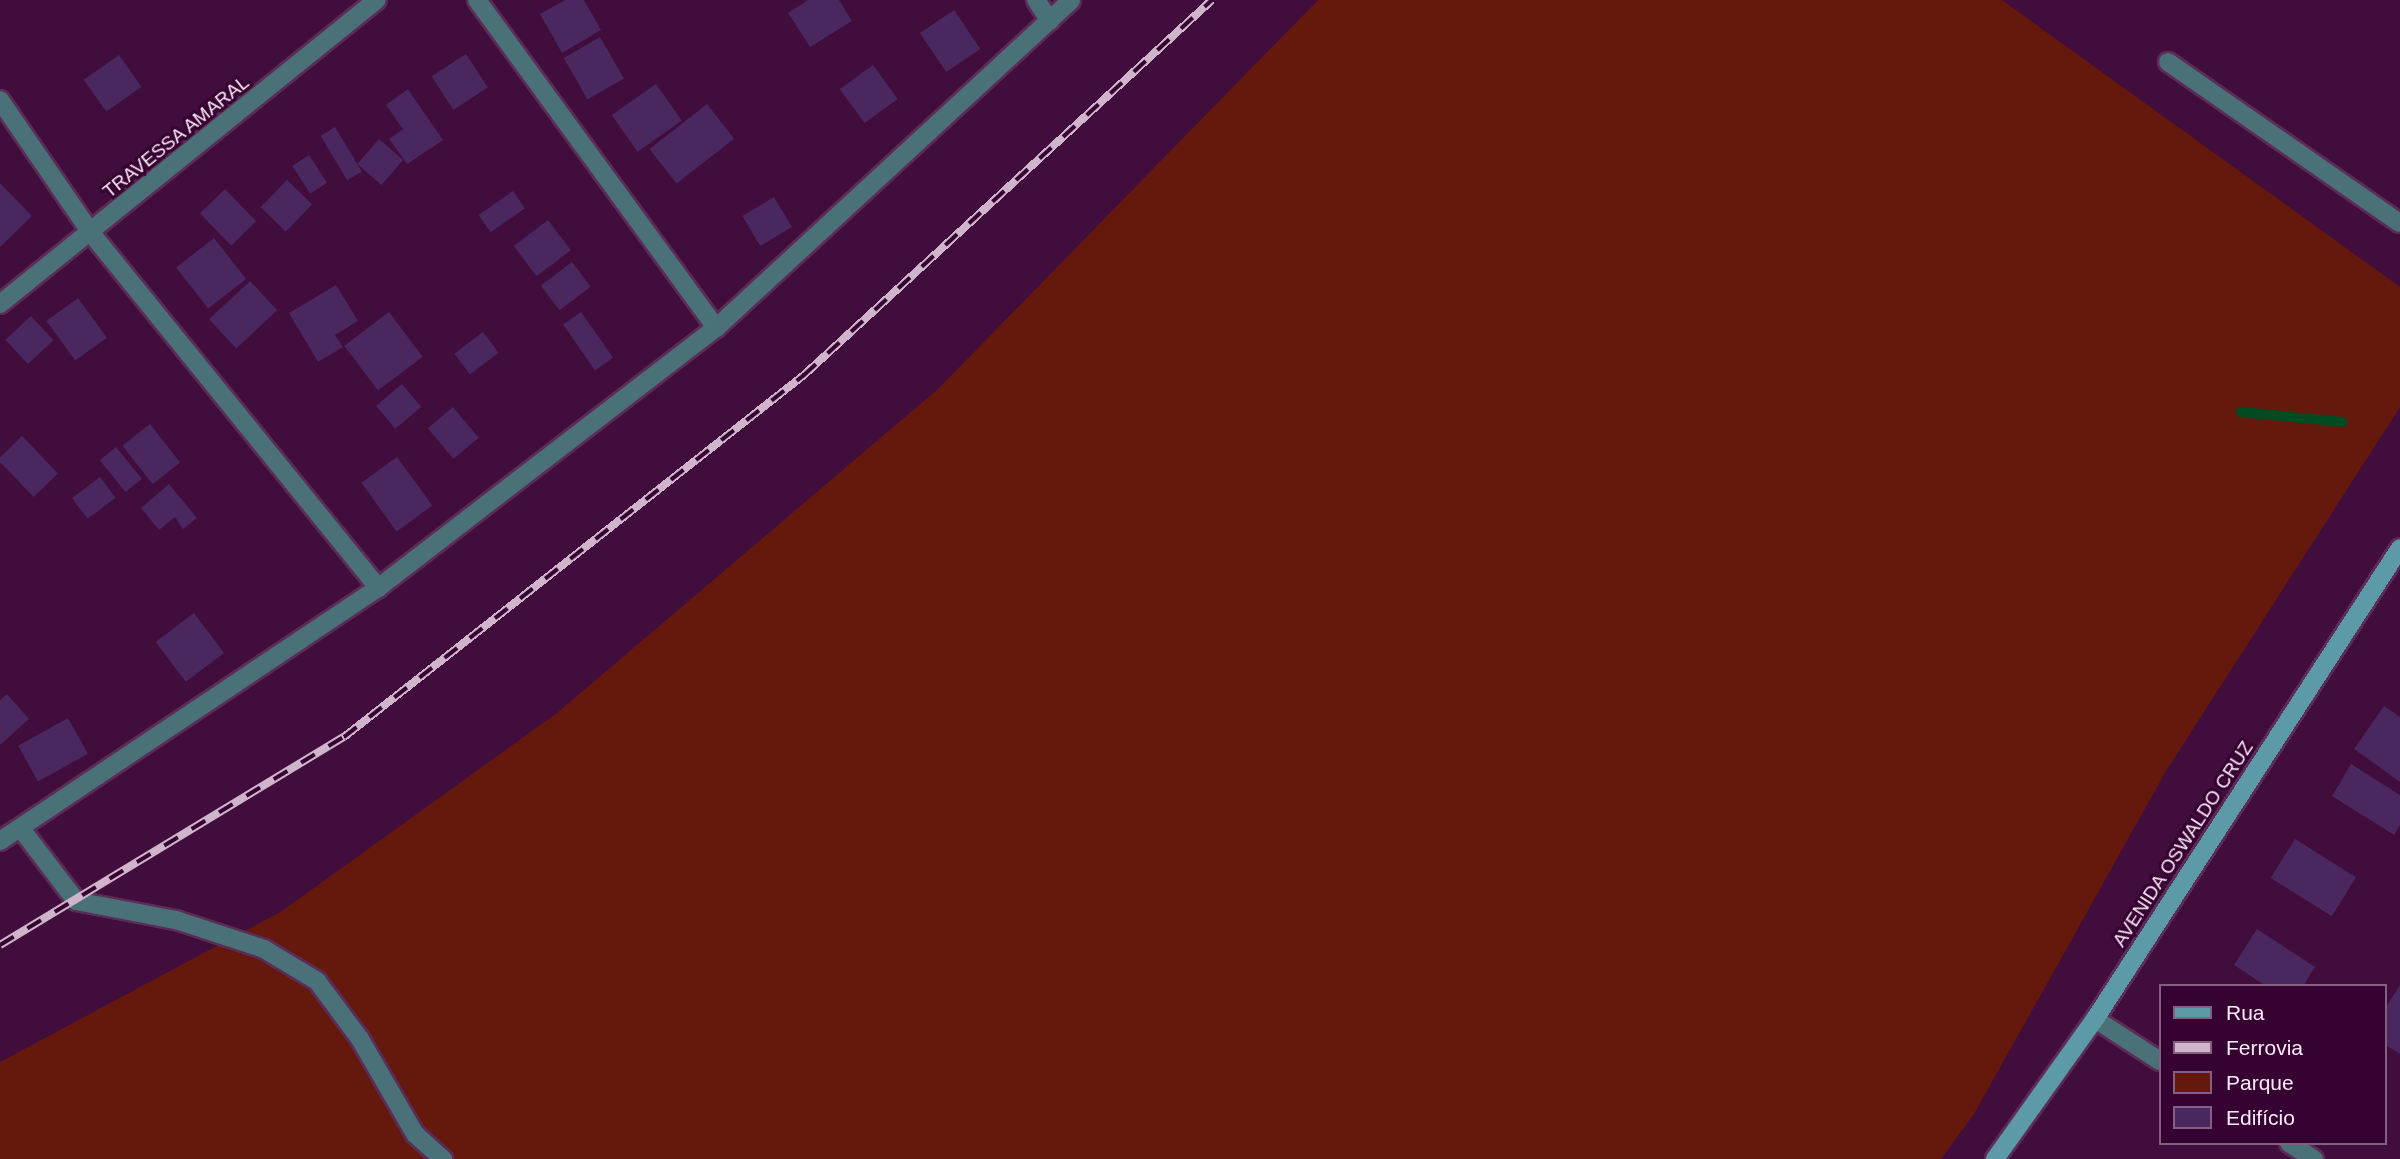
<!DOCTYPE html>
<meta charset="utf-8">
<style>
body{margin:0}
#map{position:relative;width:2400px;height:1159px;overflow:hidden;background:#400d3c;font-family:Arial,sans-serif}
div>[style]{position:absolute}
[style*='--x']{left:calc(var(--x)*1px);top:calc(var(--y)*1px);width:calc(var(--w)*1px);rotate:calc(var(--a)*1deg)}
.green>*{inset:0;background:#65190d}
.stream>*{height:10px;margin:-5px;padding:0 5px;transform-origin:5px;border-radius:5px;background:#004b21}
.building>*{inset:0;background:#4a275e;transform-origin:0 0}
.roads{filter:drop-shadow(2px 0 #5b2c57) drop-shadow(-2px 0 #5b2c57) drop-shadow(0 2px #5b2c57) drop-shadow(0 -2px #5b2c57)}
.lane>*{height:18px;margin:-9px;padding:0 9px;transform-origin:9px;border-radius:9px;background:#4b7178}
.street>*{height:18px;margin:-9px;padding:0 9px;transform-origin:9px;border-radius:9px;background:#4b7178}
.secondary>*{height:18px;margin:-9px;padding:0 9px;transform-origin:9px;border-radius:9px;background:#5c9aa7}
.rail>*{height:8px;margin-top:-4px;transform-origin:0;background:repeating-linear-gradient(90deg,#350231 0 16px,#d0b4cc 0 32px);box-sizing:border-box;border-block:2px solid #d0b4cc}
span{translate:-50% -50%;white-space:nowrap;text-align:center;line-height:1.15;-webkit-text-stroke:6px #350231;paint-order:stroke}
.street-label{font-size:19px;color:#feeafa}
.legend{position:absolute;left:2159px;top:984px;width:228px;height:161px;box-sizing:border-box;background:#350231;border:2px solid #855f81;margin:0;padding:9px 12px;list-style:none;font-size:21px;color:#feeafa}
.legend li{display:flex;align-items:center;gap:14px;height:35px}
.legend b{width:35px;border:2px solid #855f81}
</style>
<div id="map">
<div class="green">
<i style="clip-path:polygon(1318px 0,2002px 0,2400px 287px,2400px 407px,2166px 771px,1974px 1114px,1941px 1159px,0 1159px,0 1062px,282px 911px,557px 713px,938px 389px)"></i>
</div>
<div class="stream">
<i style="--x:2241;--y:412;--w:102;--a:5.6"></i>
</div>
<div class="building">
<i style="clip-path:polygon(565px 0,584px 0,601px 30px,562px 53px,540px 14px)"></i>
<i style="clip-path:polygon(808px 0,839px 0,852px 21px,810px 47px,788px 13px)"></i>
<i style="left:954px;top:10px;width:47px;height:41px;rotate:56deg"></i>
<i style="left:600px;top:37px;width:48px;height:42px;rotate:60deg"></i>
<i style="left:466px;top:54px;width:40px;height:41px;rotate:57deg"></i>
<i style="left:119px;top:55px;width:39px;height:43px;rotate:55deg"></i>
<i style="left:873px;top:65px;width:42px;height:41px;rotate:54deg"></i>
<i style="left:656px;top:84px;width:45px;height:54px;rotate:55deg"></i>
<i style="clip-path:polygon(408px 89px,443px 140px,407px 164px,389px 139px,403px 129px,386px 105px)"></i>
<i style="left:707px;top:104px;width:44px;height:73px;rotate:52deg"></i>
<i style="left:335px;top:127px;width:52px;height:17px;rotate:59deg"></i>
<i style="left:379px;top:139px;width:32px;height:33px;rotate:41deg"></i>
<i style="left:309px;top:155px;width:33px;height:20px;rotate:57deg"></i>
<i style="left:287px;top:180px;width:35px;height:38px;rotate:44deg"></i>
<i style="clip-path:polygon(0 183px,32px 216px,0 247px)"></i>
<i style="left:225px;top:189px;width:45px;height:35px;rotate:46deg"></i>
<i style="left:513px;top:191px;width:21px;height:42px;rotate:55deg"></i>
<i style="left:774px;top:197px;width:35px;height:37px;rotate:59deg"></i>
<i style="left:548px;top:220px;width:38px;height:43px;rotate:53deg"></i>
<i style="left:214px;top:238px;width:52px;height:48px;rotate:52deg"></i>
<i style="left:572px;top:262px;width:31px;height:39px;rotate:53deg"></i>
<i style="left:250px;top:281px;width:40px;height:56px;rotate:47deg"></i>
<i style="clip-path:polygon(336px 285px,358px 321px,335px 335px,343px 347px,318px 362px,289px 313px)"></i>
<i style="left:78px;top:298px;width:49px;height:39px;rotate:54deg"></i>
<i style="left:389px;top:312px;width:56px;height:56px;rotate:53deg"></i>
<i style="left:581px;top:312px;width:56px;height:22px;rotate:55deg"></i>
<i style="left:31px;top:316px;width:33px;height:35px;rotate:47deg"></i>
<i style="left:483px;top:332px;width:26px;height:36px;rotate:53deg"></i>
<i style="left:402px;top:384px;width:30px;height:34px;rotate:50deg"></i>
<i style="left:453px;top:407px;width:40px;height:33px;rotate:50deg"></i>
<i style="left:150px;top:424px;width:49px;height:35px;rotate:52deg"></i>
<i style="left:22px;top:436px;width:52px;height:34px;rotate:46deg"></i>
<i style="left:116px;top:447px;width:41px;height:21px;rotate:51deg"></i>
<i style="left:397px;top:457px;width:60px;height:44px;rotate:54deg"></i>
<i style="left:100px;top:477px;width:26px;height:35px;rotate:53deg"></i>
<i style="clip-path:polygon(169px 484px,197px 518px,183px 529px,175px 517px,159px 530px,141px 508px)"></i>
<i style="left:194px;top:613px;width:50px;height:48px;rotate:53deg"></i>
<i style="clip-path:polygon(7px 694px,29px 719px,0 745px,0 700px)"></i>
<i style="clip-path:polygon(2384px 706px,2400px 717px,2400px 782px,2354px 749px)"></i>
<i style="left:68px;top:718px;width:41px;height:57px;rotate:61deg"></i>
<i style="clip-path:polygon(2351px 764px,2400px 795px,2400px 825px,2394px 835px,2332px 796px)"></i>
<i style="left:2295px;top:839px;width:72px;height:46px;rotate:32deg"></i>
<i style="clip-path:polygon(2257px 929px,2315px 967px,2303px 986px,2266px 986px,2234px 965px)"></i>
<i style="clip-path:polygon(2400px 985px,2400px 1054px,2384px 1044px,2384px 1010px)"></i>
</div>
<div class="roads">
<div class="lane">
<i style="--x:2168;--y:62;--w:282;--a:34.8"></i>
<i style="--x:22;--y:830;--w:89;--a:52.7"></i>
<i style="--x:76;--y:901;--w:102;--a:10.8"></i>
<i style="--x:176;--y:920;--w:93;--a:18.2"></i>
<i style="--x:264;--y:949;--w:62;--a:31.1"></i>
<i style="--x:317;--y:981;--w:72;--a:53.4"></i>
<i style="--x:360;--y:1039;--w:110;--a:59.9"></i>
<i style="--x:415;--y:1134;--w:38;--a:42"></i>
</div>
<div class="street">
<i style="--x:477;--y:0;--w:406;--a:53.9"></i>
<i style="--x:1036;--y:0;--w:25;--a:56"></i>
<i style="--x:0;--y:100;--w:161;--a:55.6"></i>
<i style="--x:91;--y:233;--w:457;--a:51"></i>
<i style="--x:0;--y:304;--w:484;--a:-38.9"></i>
<i style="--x:0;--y:841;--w:455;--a:-33.8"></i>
<i style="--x:378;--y:588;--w:426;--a:-37.6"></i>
<i style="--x:716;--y:328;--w:483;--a:-42.7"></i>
<i style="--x:2095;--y:1019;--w:77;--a:32.9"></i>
<i style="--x:2289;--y:1143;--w:30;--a:33"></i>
</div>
<div class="secondary">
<i style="--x:1995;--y:1159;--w:172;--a:-54.5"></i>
<i style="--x:2095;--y:1019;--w:561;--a:-57.07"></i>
</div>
</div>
<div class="rail">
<i style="--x:0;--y:945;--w:402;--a:-31.2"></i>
<i style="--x:344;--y:737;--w:585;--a:-38.2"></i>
<i style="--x:804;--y:375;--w:554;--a:-42.59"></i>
</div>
<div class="street-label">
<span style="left:176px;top:137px;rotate:-39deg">TRAVESSA AMARAL</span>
<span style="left:2183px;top:844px;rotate:-57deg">AVENIDA OSWALDO CRUZ</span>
</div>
<ul class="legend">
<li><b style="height:9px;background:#5c9aa7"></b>Rua</li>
<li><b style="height:9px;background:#d0b4cc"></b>Ferrovia</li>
<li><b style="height:19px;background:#65190d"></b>Parque</li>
<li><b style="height:19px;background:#4a275e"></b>Edifício</li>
</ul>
</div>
